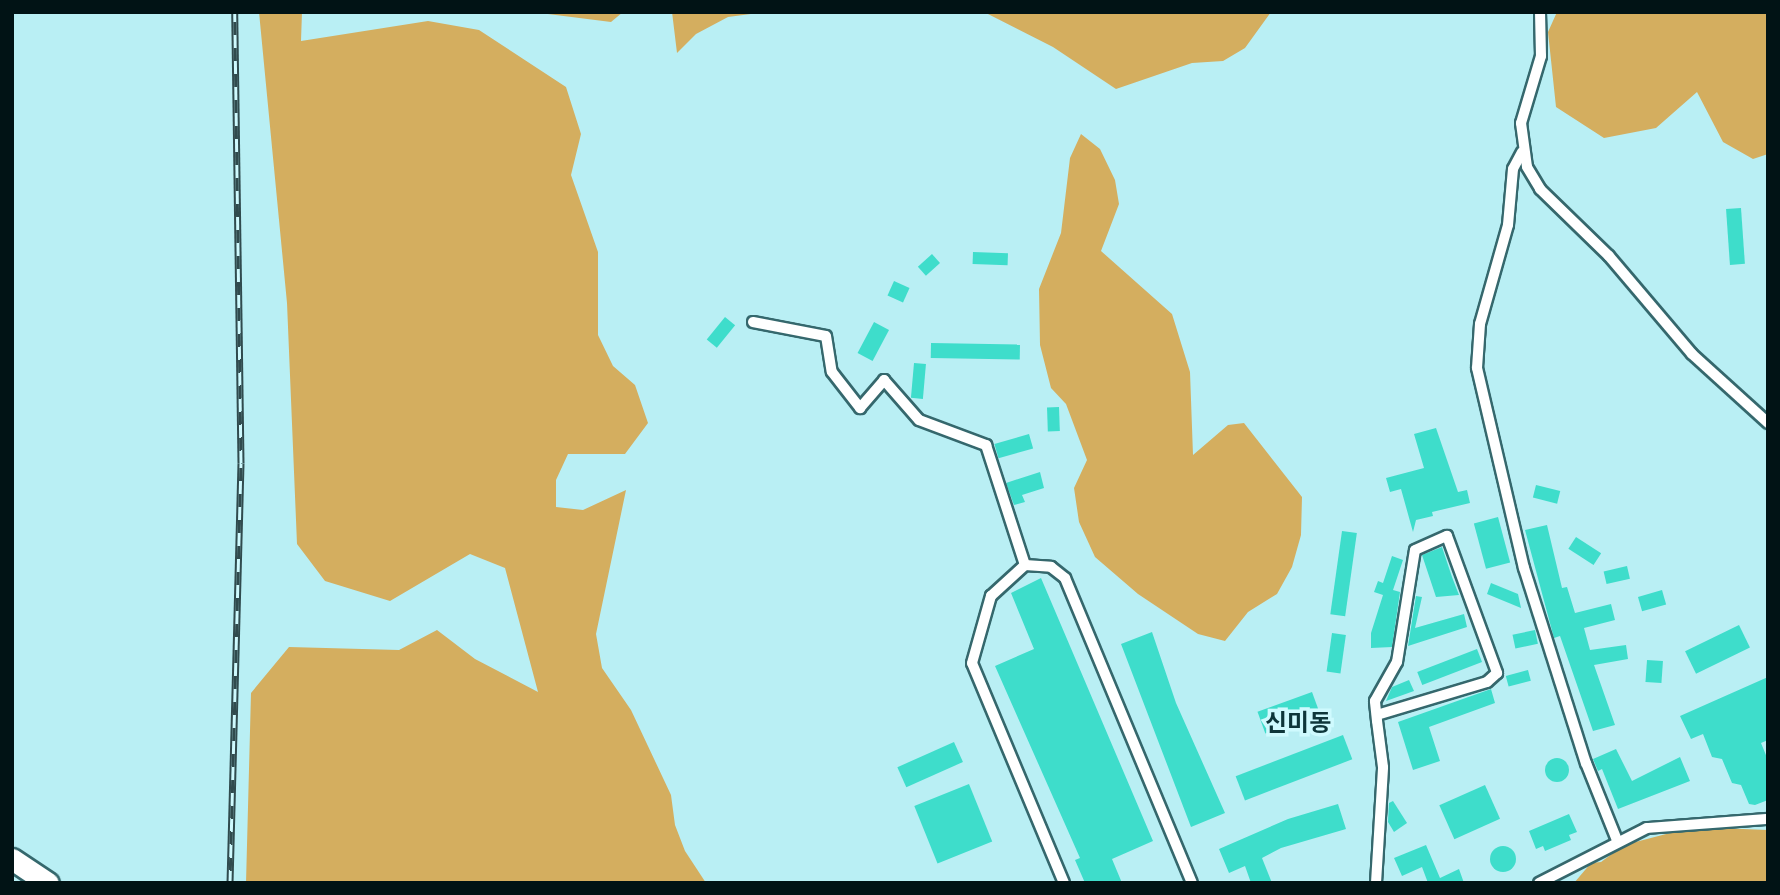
<!DOCTYPE html>
<meta charset="utf-8">
<style>
body{margin:0}
#map{position:relative;width:1780px;height:895px;overflow:hidden;background:#b9eff4;font-family:"Source Sans 3","Noto Sans KR",sans-serif}
div>[style]{position:absolute}
[style*='--x']{left:calc(var(--x)*1px);top:calc(var(--y)*1px);width:calc(var(--w)*1px);rotate:calc(var(--a)*1deg)}
.green>*{inset:0;background:#d4ae5f}
.building>*{inset:0;background:#3eddcb;transform-origin:0 0}
.round{border-radius:50%}
.roads{filter:drop-shadow(2px 0 #35686d) drop-shadow(-2px 0 #35686d) drop-shadow(0 2px #35686d) drop-shadow(0 -2px #35686d)}
.street>*{height:10px;margin:-5px;padding:0 5px;transform-origin:5px;border-radius:5px;background:#fff}
.highway>*{height:21px;margin:-10.5px;padding:0 10.5px;transform-origin:10.5px;border-radius:10.5px;background:#fff}
.rail>*{height:7px;margin-top:-3.5px;transform-origin:0;background:repeating-linear-gradient(90deg,#cffafe 0 13px,#304b4e 0 26px);box-sizing:border-box;border-block:2px solid #304b4e}
span{translate:-50% -50%;white-space:nowrap;text-align:center;line-height:1.15;-webkit-text-stroke:7px #cffafe;paint-order:stroke}
.quarter-label{font-size:24px;color:#0e363a;font-weight:700}
.frame{position:absolute;inset:0;border:14px solid #011315;pointer-events:none}
</style>
<div id="map">
<div class="green">
<i style="clip-path:polygon(259px 12px,302px 12px,301px 41px,428px 21px,479px 30px,566px 87px,581px 134px,571px 175px,598px 252px,598px 335px,613px 366px,635px 385px,648px 423px,625px 454px,568px 454px,556px 480px,556px 507px,583px 510px,626px 490px,596px 634px,602px 668px,631px 710px,671px 795px,675px 825px,685px 851px,706px 883px,246px 883px,251px 693px,289px 647px,399px 650px,437px 630px,475px 659px,538px 692px,505px 568px,470px 554px,390px 601px,325px 581px,297px 544px,287px 303px)"></i>
<i style="clip-path:polygon(532px 12px,623px 12px,611px 22px)"></i>
<i style="clip-path:polygon(672px 12px,766px 12px,728px 17px,696px 34px,677px 53px)"></i>
<i style="clip-path:polygon(984px 12px,1271px 12px,1245px 48px,1223px 61px,1192px 63px,1116px 89px,1053px 47px)"></i>
<i style="clip-path:polygon(1557px 12px,1768px 12px,1768px 154px,1753px 159px,1723px 142px,1697px 92px,1656px 128px,1604px 138px,1556px 107px,1548px 32px)"></i>
<i style="clip-path:polygon(1081px 134px,1100px 149px,1115px 180px,1119px 204px,1101px 251px,1172px 314px,1190px 372px,1193px 455px,1228px 425px,1244px 423px,1302px 497px,1301px 535px,1292px 567px,1277px 594px,1248px 612px,1225px 641px,1198px 634px,1138px 594px,1095px 557px,1079px 522px,1074px 488px,1087px 460px,1066px 404px,1051px 388px,1040px 345px,1039px 289px,1061px 233px,1070px 158px)"></i>
<i style="clip-path:polygon(1693px 827px,1768px 830px,1768px 883px,1574px 883px,1591px 863px,1601px 862px,1624px 845px)"></i>
</div>
<div class="building">
<i style="left:1741px;top:208px;width:56px;height:15px;rotate:86deg"></i>
<i style="left:973px;top:252px;width:35px;height:12px;rotate:2deg"></i>
<i style="left:932px;top:254px;width:12px;height:19px;rotate:48deg"></i>
<i style="left:894px;top:281px;width:17px;height:16px;rotate:24deg"></i>
<i style="left:725px;top:317px;width:13px;height:29px;rotate:39deg"></i>
<i style="left:874px;top:322px;width:17px;height:35px;rotate:28deg"></i>
<i style="left:931px;top:343px;width:89px;height:15px;rotate:1deg"></i>
<i style="left:914px;top:363px;width:12px;height:35px;rotate:5deg"></i>
<i style="left:1059px;top:407px;width:24px;height:12px;rotate:88deg"></i>
<i style="clip-path:polygon(1436px 428px,1458px 492px,1467px 490px,1470px 503px,1432px 512px,1433px 516px,1416px 520px,1413px 532px,1401px 489px,1390px 492px,1386px 478px,1424px 468px,1414px 434px)"></i>
<i style="left:1029px;top:434px;width:15px;height:36px;rotate:74deg"></i>
<i style="clip-path:polygon(1040px 472px,1044px 488px,1022px 495px,1025px 502px,1014px 505px,1006px 483px)"></i>
<i style="left:1536px;top:485px;width:25px;height:13px;rotate:14deg"></i>
<i style="left:1498px;top:517px;width:47px;height:25px;rotate:75deg"></i>
<i style="clip-path:polygon(1547px 525px,1562px 588px,1567px 587px,1575px 613px,1611px 604px,1615px 620px,1584px 628px,1590px 650px,1626px 645px,1628px 659px,1594px 665px,1615px 725px,1593px 731px,1560px 636px,1554px 638px,1525px 530px)"></i>
<i style="left:1342px;top:531px;width:15px;height:84px;rotate:8deg"></i>
<i style="left:1576px;top:537px;width:30px;height:14px;rotate:33deg"></i>
<i style="clip-path:polygon(1442px 547px,1452px 577px,1459px 595px,1436px 597px,1422px 555px)"></i>
<i style="clip-path:polygon(1392px 556px,1403px 560px,1393px 590px,1400px 592px,1392px 647px,1371px 648px,1371px 633px,1383px 595px,1374px 592px,1378px 581px,1383px 583px)"></i>
<i style="left:1627px;top:566px;width:13px;height:24px;rotate:77deg"></i>
<i style="clip-path:polygon(1041px 578px,1153px 841px,1112px 859px,1122px 883px,1085px 883px,1075px 860px,1080px 858px,995px 666px,1034px 649px,1011px 593px)"></i>
<i style="clip-path:polygon(1491px 583px,1518px 594px,1521px 608px,1487px 594px)"></i>
<i style="left:1662px;top:590px;width:15px;height:25px;rotate:74deg"></i>
<i style="clip-path:polygon(1416px 596px,1422px 597px,1415px 628px,1464px 614px,1467px 627px,1408px 646px)"></i>
<i style="left:1739px;top:625px;width:25px;height:60px;rotate:64deg"></i>
<i style="left:1535px;top:630px;width:14px;height:23px;rotate:78deg"></i>
<i style="clip-path:polygon(1152px 632px,1176px 703px,1225px 813px,1191px 827px,1121px 644px)"></i>
<i style="left:1332px;top:633px;width:14px;height:39px;rotate:8deg"></i>
<i style="left:1477px;top:649px;width:14px;height:64px;rotate:69deg"></i>
<i style="left:1647px;top:660px;width:16px;height:22px;rotate:4deg"></i>
<i style="left:1528px;top:670px;width:11px;height:23px;rotate:75deg"></i>
<i style="clip-path:polygon(1768px 677px,1768px 740px,1761px 743px,1768px 760px,1768px 800px,1755px 805px,1749px 804px,1741px 785px,1732px 783px,1722px 759px,1712px 757px,1703px 734px,1691px 739px,1680px 716px)"></i>
<i style="clip-path:polygon(1409px 680px,1414px 691px,1386px 701px,1392px 687px)"></i>
<i style="clip-path:polygon(1491px 689px,1495px 703px,1429px 727px,1440px 761px,1413px 770px,1398px 722px)"></i>
<i style="left:1312px;top:692px;width:23px;height:58px;rotate:70deg"></i>
<i style="left:1343px;top:735px;width:26px;height:115px;rotate:69deg"></i>
<i style="left:954px;top:742px;width:22px;height:62px;rotate:66deg"></i>
<i style="clip-path:polygon(1616px 749px,1632px 781px,1680px 757px,1690px 781px,1618px 809px,1602px 769px,1598px 771px,1593px 759px)"></i>
<i class="round" style="left:1545px;top:758px;width:24px;height:24px"></i>
<i style="left:969px;top:784px;width:62px;height:59px;rotate:68deg"></i>
<i style="left:1485px;top:785px;width:37px;height:50px;rotate:66deg"></i>
<i style="clip-path:polygon(1393px 801px,1407px 823px,1394px 832px,1388px 822px,1389px 803px)"></i>
<i style="clip-path:polygon(1338px 804px,1346px 829px,1281px 848px,1262px 858px,1272px 883px,1251px 883px,1245px 866px,1229px 873px,1219px 849px,1288px 819px)"></i>
<i style="clip-path:polygon(1569px 814px,1577px 832px,1569px 835px,1571px 840px,1545px 851px,1543px 846px,1536px 849px,1529px 831px)"></i>
<i style="clip-path:polygon(1426px 845px,1440px 878px,1459px 869px,1464px 883px,1428px 883px,1422px 867px,1402px 876px,1394px 858px)"></i>
<i class="round" style="left:1490px;top:846px;width:26px;height:26px"></i>
</div>
<div class="roads">
<div class="street">
<i style="--x:1540;--y:12;--w:44;--a:88.7"></i>
<i style="--x:1541;--y:56;--w:70;--a:106.6"></i>
<i style="--x:1521;--y:123;--w:44;--a:82.2"></i>
<i style="--x:1527;--y:167;--w:26;--a:59"></i>
<i style="--x:1540;--y:189;--w:96;--a:44.2"></i>
<i style="--x:1609;--y:256;--w:128;--a:49.7"></i>
<i style="--x:1692;--y:354;--w:103;--a:42.2"></i>
<i style="--x:1522;--y:152;--w:19;--a:118"></i>
<i style="--x:1513;--y:169;--w:56;--a:95.1"></i>
<i style="--x:1508;--y:225;--w:103;--a:105.8"></i>
<i style="--x:1480;--y:324;--w:44;--a:93.9"></i>
<i style="--x:1477;--y:368;--w:205;--a:76.8"></i>
<i style="--x:1524;--y:568;--w:205;--a:72.4"></i>
<i style="--x:1586;--y:763;--w:83;--a:68.1"></i>
<i style="--x:753;--y:322;--w:74;--a:10.9"></i>
<i style="--x:826;--y:336;--w:36;--a:81"></i>
<i style="--x:832;--y:372;--w:46;--a:52.1"></i>
<i style="--x:860;--y:408;--w:37;--a:-49"></i>
<i style="--x:884;--y:380;--w:53;--a:48.8"></i>
<i style="--x:919;--y:420;--w:72;--a:20.5"></i>
<i style="--x:986;--y:445;--w:126;--a:72"></i>
<i style="--x:1064;--y:883;--w:238;--a:-112.7"></i>
<i style="--x:972;--y:663;--w:70;--a:-74.2"></i>
<i style="--x:991;--y:596;--w:46;--a:-42.4"></i>
<i style="--x:1025;--y:565;--w:26;--a:4"></i>
<i style="--x:1051;--y:567;--w:18;--a:38"></i>
<i style="--x:1065;--y:578;--w:330;--a:67.4"></i>
<i style="--x:1376;--y:883;--w:116;--a:-86.5"></i>
<i style="--x:1383;--y:767;--w:46;--a:-97.4"></i>
<i style="--x:1377;--y:721;--w:20;--a:-96"></i>
<i style="--x:1375;--y:701;--w:45;--a:-60.6"></i>
<i style="--x:1397;--y:662;--w:113;--a:-80.9"></i>
<i style="--x:1415;--y:550;--w:35;--a:-24"></i>
<i style="--x:1447;--y:536;--w:146;--a:69.9"></i>
<i style="--x:1497;--y:673;--w:13;--a:138"></i>
<i style="--x:1487;--y:682;--w:115;--a:163.3"></i>
<i style="--x:1539;--y:883;--w:121;--a:-27"></i>
<i style="--x:1647;--y:828;--w:121;--a:-4.3"></i>
</div>
<div class="highway">
<i style="--x:12;--y:859;--w:43;--a:33.7"></i>
</div>
</div>
<div class="rail">
<i style="--x:230;--y:883;--w:420;--a:-88.5"></i>
<i style="--x:241;--y:463;--w:451;--a:-90.8"></i>
</div>
<div class="quarter-label">
<span style="left:1298px;top:724px">신미동</span>
</div>
<div class="frame"></div>
</div>
